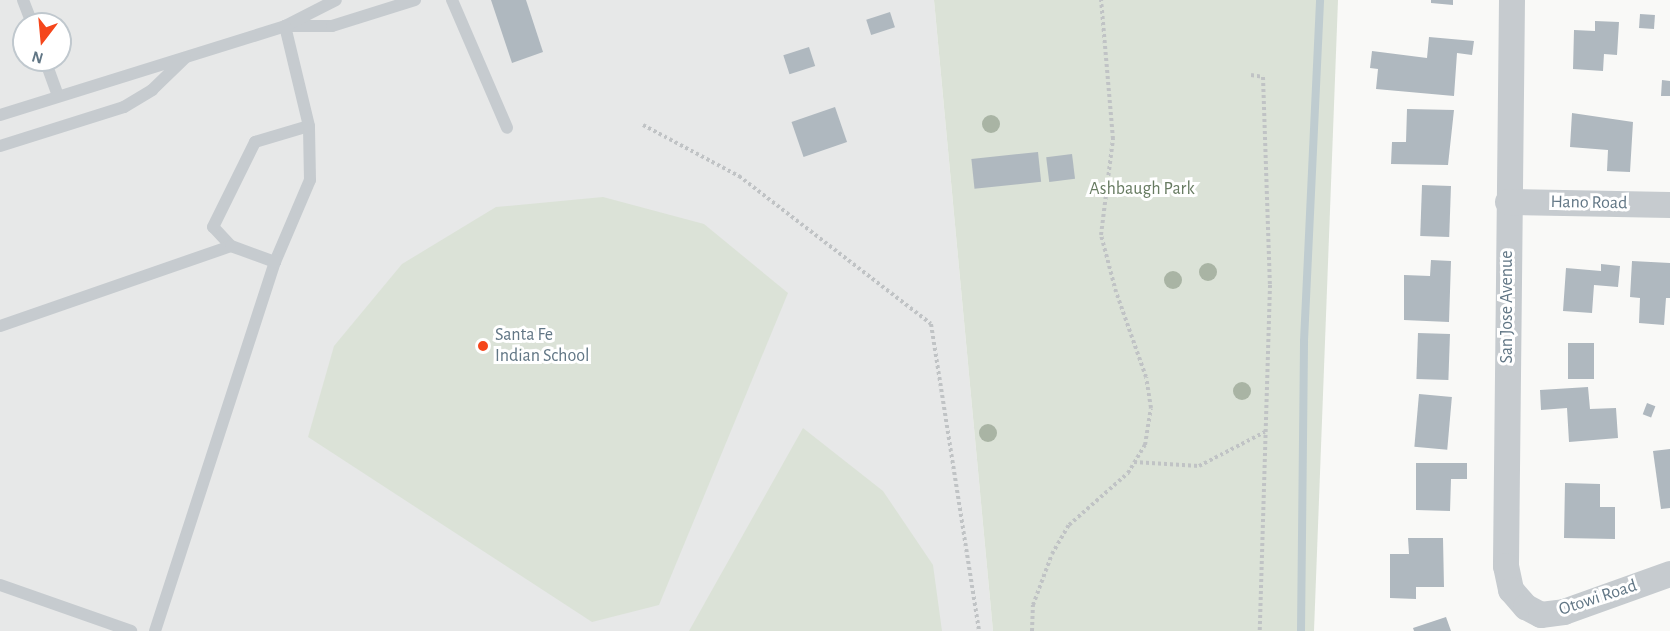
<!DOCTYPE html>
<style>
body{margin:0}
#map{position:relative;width:1670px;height:631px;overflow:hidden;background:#f9f9f7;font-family:"Alegreya Sans",sans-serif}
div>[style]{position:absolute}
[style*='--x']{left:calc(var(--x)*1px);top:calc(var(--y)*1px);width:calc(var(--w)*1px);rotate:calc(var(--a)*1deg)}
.built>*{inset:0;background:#e7e8e8}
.green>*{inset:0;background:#dbe2d7}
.stream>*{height:8px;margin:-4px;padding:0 4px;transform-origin:4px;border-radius:4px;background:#bfccd0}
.building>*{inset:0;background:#afb8bf;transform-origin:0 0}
.path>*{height:4px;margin-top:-2px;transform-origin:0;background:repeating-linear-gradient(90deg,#c0c3c5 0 3px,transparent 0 6px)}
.service>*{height:12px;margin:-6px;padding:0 6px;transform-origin:6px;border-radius:6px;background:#c6cbcf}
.minor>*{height:26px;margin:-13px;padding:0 13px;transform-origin:13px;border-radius:13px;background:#c6cbcf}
.trees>*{width:18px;height:18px;margin:-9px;border-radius:50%;background:#a9b4a4}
.dots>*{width:16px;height:16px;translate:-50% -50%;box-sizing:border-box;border:3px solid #fff;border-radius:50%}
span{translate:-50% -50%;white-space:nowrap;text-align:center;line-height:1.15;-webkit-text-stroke:6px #fff;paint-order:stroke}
.park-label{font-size:18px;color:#677b61}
.street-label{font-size:18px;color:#617685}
.poi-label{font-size:18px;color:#617685}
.left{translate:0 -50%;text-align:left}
.north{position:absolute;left:12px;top:12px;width:60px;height:60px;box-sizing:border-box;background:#fff;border:2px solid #c0c8ce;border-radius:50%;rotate:196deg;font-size:16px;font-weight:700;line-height:24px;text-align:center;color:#617685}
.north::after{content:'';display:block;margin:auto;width:21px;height:27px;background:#f5461b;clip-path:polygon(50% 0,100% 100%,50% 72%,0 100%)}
</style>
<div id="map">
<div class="built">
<i style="clip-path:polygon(evenodd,0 0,934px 0,993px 631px,0 631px,0 0,24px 24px,60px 24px,60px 60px,24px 60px,24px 24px)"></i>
</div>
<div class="green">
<i style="clip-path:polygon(934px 0,1338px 0,1314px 631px,993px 631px)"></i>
<i style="clip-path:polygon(603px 197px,704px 224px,788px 293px,659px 605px,592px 622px,308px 437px,334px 346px,402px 264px,496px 207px)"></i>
<i style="clip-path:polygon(803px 428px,883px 491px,933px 565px,942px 631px,689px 631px)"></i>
</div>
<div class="stream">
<i style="--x:1301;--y:631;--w:290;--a:-89.4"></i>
<i style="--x:1304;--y:341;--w:341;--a:-87.3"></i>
</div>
<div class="building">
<i style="clip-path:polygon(491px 0,526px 0,543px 52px,512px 63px)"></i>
<i style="clip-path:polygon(1431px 0,1453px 0,1453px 5px,1431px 3px)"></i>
<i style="left:890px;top:12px;width:16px;height:25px;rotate:72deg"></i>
<i style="left:1640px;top:14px;width:15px;height:14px;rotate:4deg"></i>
<i style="clip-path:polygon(1595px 21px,1619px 22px,1617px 55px,1604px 54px,1603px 71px,1573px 69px,1574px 30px,1595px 31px)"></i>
<i style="clip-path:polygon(1429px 37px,1474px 41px,1472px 55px,1457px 53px,1454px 96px,1376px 89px,1378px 69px,1370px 68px,1372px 51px,1427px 58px)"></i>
<i style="left:809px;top:47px;width:20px;height:27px;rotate:72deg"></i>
<i style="clip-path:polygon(1662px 80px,1670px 81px,1670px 96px,1661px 96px)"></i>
<i style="left:835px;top:107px;width:37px;height:46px;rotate:71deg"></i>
<i style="clip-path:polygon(1407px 109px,1454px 110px,1448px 165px,1391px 164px,1392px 142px,1406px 142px)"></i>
<i style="clip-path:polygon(1572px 113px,1633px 122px,1630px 172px,1607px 171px,1608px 150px,1570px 147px)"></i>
<i style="left:1038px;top:152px;width:30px;height:67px;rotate:84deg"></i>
<i style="left:1072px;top:154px;width:25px;height:26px;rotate:83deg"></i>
<i style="left:1422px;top:185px;width:29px;height:51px;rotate:2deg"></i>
<i style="clip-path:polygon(1431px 260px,1451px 261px,1449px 322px,1404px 320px,1404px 275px,1430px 276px)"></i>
<i style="clip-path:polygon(1632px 261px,1670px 263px,1670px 298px,1666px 298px,1664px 325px,1639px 323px,1640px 298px,1630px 297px)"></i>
<i style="clip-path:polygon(1601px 264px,1620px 266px,1618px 287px,1594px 285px,1592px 313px,1563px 311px,1566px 268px,1601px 271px)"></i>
<i style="left:1418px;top:333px;width:32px;height:46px;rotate:2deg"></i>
<i style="left:1568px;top:343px;width:26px;height:36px"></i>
<i style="clip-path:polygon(1588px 387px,1590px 409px,1616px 408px,1618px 438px,1569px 442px,1567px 408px,1541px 410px,1540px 390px)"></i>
<i style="left:1419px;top:394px;width:33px;height:53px;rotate:5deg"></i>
<i style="left:1647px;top:403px;width:9px;height:12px;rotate:21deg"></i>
<i style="clip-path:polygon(1670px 449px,1670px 508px,1661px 509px,1653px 451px)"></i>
<i style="clip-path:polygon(1416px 463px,1467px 463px,1467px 479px,1451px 479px,1450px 511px,1416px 510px)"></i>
<i style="clip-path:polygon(1565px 483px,1600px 484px,1600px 507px,1615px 507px,1615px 539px,1564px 538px)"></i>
<i style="clip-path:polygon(1408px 538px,1443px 538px,1444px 587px,1416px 587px,1416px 599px,1390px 598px,1390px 554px,1409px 554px)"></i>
<i style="clip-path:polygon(1446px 617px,1451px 631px,1414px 631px,1413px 628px)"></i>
</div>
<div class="path">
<i style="--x:1251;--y:75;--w:12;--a:9"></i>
<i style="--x:1263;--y:77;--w:208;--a:88.1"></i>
<i style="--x:1270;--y:285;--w:346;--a:91.7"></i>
<i style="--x:643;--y:125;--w:109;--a:28"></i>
<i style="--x:739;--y:176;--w:242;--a:37.6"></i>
<i style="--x:931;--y:324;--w:311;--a:81.1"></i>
<i style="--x:1134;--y:462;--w:65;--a:3.5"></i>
<i style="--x:1199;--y:466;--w:74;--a:-27.3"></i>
<i style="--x:1032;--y:631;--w:26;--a:-88"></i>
<i style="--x:1033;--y:605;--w:54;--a:-69.6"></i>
<i style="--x:1052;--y:554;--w:34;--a:-60"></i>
<i style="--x:1069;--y:525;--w:79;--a:-41.4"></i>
<i style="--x:1128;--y:473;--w:33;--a:-59"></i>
<i style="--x:1145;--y:445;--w:37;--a:-81"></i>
<i style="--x:1151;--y:408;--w:31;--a:-99"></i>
<i style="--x:1146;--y:377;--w:90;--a:-109.4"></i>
<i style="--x:1116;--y:292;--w:59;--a:-104.7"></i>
<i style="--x:1101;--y:235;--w:97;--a:-82.9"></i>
<i style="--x:1113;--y:139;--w:140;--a:-94.9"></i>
</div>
<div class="service">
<i style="--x:23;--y:0;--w:26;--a:69"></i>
<i style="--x:452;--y:0;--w:139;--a:66.7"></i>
<i style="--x:286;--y:26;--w:46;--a:0"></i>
<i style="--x:332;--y:26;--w:87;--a:-17.4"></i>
<i style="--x:45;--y:60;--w:38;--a:70"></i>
<i style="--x:0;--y:115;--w:299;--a:-17.3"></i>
<i style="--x:285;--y:26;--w:57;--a:-27"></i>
<i style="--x:0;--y:146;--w:130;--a:-17.5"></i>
<i style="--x:124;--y:107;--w:33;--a:-31"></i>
<i style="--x:152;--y:90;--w:46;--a:-44.1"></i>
<i style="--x:231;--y:246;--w:26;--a:-133"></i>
<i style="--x:213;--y:227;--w:95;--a:-63.7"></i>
<i style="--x:255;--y:142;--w:56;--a:-16.5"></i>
<i style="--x:0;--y:326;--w:244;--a:-19.1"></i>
<i style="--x:231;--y:246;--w:47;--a:20"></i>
<i style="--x:0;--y:585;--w:139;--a:19.3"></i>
<i style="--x:155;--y:631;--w:388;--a:-72"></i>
<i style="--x:275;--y:262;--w:89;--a:-66.9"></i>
<i style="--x:310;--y:180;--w:54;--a:-91.1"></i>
<i style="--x:309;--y:126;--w:103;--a:-103.5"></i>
</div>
<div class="minor">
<i style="--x:1512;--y:0;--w:566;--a:90.61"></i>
<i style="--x:1506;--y:566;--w:25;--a:78"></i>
<i style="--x:1511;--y:590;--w:23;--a:49"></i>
<i style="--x:1526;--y:607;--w:17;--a:28"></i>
<i style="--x:1541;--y:615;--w:23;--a:-7"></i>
<i style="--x:1564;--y:612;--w:113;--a:-19.7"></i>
<i style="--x:1508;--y:202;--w:162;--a:1.1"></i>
</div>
<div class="trees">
<i style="left:991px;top:124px"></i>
<i style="left:1208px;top:272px"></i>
<i style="left:1173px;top:280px"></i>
<i style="left:1242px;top:391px"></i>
<i style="left:988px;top:433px"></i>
</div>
<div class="dots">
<i style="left:483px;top:346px;background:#f5461b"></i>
</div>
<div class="park-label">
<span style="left:1142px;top:189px">Ashbaugh Park</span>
</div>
<div class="street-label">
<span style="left:1589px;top:203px;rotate:1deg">Hano Road</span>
<span style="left:1507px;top:307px;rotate:-90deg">San Jose Avenue</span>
<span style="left:1598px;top:598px;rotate:-18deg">Otowi Road</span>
</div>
<div class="poi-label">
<span class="left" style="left:495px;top:346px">Santa Fe<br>Indian School</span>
</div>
<div class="north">N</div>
</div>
